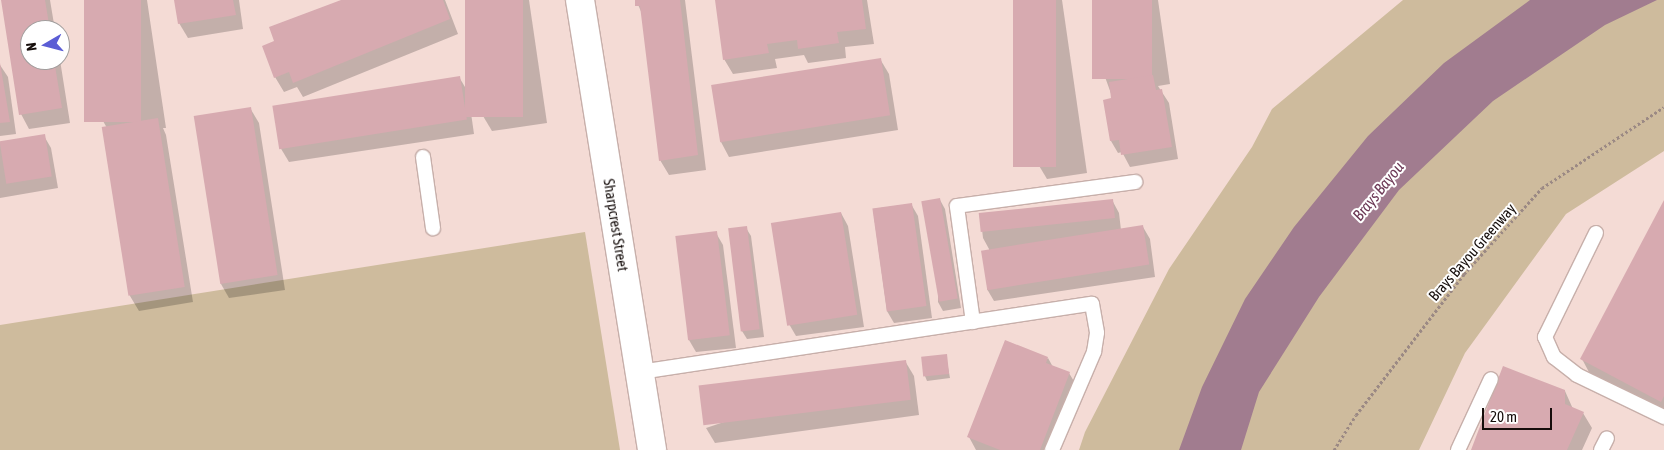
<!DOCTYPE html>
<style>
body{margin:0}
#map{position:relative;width:1664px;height:450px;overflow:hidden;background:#f4dbd5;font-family:"Asap Condensed",sans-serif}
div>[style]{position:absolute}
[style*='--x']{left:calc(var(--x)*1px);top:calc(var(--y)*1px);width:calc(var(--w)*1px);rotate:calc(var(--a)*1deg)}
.green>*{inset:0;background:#cebb9d}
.water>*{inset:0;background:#a17c8f}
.shadow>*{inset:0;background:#0003}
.building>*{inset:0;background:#d7aab0;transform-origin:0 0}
.path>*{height:3px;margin-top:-1.5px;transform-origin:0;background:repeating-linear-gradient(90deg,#9b8984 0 2.5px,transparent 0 5px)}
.roads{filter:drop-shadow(1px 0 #c7afaa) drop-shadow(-1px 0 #c7afaa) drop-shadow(0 1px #c7afaa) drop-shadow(0 -1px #c7afaa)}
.lane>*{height:14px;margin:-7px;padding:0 7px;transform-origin:7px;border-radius:7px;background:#fff}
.secondary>*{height:28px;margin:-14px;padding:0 14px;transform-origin:14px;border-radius:14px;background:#fff}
span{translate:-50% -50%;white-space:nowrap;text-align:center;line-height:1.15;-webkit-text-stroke:4px #fff;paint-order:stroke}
.street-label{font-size:15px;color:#150d0b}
.water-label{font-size:16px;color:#6d3956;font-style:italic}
.north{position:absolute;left:20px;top:20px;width:50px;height:50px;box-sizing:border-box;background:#fff;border:1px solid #a19e9d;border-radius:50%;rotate:262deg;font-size:14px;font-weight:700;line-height:20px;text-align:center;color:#150d0b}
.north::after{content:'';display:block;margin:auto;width:18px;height:22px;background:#5b5dd5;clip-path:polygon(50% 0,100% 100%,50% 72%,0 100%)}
.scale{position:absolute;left:1482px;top:408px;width:70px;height:22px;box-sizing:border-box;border:2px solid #150d0b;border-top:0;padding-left:6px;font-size:15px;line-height:18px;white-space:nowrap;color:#150d0b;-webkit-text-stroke:4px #fff;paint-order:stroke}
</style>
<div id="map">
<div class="green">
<i style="clip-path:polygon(1403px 0,1664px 0,1664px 151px,1566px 214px,1465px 353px,1419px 450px,1079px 450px,1085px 432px,1169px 269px,1252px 147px,1272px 109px)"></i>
<i style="clip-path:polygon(585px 232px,620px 450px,0 450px,0 325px)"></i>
</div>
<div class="water">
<i style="clip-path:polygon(1530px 0,1657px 0,1605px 25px,1493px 101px,1399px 190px,1319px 297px,1259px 392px,1241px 450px,1179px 450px,1202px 387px,1245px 299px,1294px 227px,1368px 136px,1444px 63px)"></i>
</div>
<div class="shadow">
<i style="clip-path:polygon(2px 0,50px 0,55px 30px,30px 30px,30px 60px,60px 60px,70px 123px,29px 129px,21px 114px)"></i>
<i style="clip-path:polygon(85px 0,147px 0,166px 128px,163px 128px,166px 135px,193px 302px,139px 311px,130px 296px,103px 128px,107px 128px,103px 121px)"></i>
<i style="clip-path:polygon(175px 0,239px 0,243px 29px,188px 38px,179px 23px)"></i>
<i style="clip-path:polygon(344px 0,445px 0,458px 34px,303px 97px,297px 87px,284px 92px,275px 77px,276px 42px)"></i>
<i style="clip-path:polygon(466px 0,529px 0,547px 123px,492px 131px,483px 116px)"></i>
<i style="clip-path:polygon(636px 0,685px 0,706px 170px,669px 175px,660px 160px,643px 16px)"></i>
<i style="clip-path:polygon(716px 0,867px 0,874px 44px,845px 47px,846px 58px,808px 63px,804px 55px,775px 59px,777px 68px,733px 74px,724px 59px)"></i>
<i style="clip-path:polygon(1014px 0,1062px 0,1087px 173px,1047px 179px,1038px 164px)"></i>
<i style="clip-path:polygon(1094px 0,1158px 0,1170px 84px,1158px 86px,1169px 103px,1178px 159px,1130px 167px,1122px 152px,1118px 153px,1111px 141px,1113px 99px,1105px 77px)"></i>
<i style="clip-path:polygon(880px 59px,889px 74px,898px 130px,729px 157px,721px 142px,712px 86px)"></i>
<i style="clip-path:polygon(0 65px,8px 77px,16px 134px,0 136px)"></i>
<i style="clip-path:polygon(459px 77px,468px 92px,474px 134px,289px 162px,280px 147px)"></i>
<i style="clip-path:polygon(250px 108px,259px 123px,285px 290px,229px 298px,221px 284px)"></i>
<i style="clip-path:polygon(44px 136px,51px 148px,58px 188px,0 198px,0 143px)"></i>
<i style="clip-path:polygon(940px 200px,945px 209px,961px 308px,943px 311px,938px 302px)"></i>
<i style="clip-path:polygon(1112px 200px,1119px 213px,1121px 230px,1143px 227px,1150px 239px,1155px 277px,994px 301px,987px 289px,989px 249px,983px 238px,981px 221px)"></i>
<i style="clip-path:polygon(1664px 203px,1664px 413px,1590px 374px,1582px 359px)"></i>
<i style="clip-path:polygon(911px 204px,918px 216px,932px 318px,894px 323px,887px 311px,873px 209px)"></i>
<i style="clip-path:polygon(841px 213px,848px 226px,864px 327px,796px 336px,789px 324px)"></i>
<i style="clip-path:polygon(746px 228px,751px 236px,764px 337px,747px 339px,742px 331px)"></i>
<i style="clip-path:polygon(716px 233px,723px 245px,736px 348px,696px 352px,689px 340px)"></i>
<i style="clip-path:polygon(946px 356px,950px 378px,927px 381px,925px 376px)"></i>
<i style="clip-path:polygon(1048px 358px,1053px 367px,1069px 373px,1078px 388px,1054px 450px,976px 450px,969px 437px)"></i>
<i style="clip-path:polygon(905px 361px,914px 376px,919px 415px,715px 443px,706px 428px)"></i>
<i style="clip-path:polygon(1565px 391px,1573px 409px,1583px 413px,1592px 428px,1582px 450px,1472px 450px)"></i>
</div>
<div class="building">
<i style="clip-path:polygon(1px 0,45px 0,50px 30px,30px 30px,30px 60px,54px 60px,62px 108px,19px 115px)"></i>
<i style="left:84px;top:0;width:57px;height:122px"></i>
<i style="clip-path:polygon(174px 0,233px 0,236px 15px,178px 24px)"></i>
<i style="clip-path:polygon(341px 0,443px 0,450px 19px,293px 83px,289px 72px,274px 78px,262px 46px,274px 41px,269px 27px)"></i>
<i style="left:465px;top:0;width:58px;height:117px"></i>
<i style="clip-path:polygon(635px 0,680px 0,698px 155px,659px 161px,640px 6px,635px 6px)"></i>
<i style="clip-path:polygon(715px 0,862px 0,866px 29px,837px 32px,839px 43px,798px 49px,797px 40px,767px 44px,769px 53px,723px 60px)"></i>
<i style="left:1013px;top:0;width:43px;height:167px"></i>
<i style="left:1092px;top:0;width:60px;height:79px"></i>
<i style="left:881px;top:58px;width:58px;height:172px;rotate:81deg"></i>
<i style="clip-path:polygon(0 63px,10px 122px,0 123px)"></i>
<i style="clip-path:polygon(1153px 75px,1156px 90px,1162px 89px,1172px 147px,1121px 155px,1119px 140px,1110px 141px,1103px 100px,1111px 98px,1109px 82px)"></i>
<i style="left:460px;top:76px;width:44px;height:190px;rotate:81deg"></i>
<i style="left:251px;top:107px;width:170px;height:58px;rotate:81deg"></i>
<i style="left:158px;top:118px;width:171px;height:57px;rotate:81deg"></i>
<i style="left:45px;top:134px;width:43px;height:46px;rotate:81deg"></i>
<i style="left:940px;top:198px;width:102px;height:19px;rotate:80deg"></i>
<i style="left:1113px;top:199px;width:19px;height:135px;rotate:84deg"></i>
<i style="clip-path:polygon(1664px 200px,1664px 396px,1661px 402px,1580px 359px)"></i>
<i style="left:912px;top:203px;width:104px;height:40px;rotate:82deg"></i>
<i style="left:841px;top:212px;width:104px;height:71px;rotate:81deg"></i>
<i style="left:1143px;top:225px;width:40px;height:164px;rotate:81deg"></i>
<i style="left:747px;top:226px;width:104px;height:19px;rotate:83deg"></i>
<i style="left:717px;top:231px;width:105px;height:42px;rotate:83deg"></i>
<i style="clip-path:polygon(1005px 340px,1048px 357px,1046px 363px,1070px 372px,1040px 450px,1000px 450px,967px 437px)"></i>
<i style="left:947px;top:354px;width:20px;height:26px;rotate:84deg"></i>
<i style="left:906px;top:360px;width:40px;height:209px;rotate:83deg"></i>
<i style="clip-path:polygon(1503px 366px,1565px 390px,1565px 404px,1584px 412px,1567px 450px,1471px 450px)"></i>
</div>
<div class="path">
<i style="--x:1334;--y:450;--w:41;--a:-57.8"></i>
<i style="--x:1356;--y:415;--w:178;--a:-52.5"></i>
<i style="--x:1464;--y:274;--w:116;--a:-47.8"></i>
<i style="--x:1542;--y:188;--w:146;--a:-33.6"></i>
</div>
<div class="roads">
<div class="lane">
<i style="--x:423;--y:157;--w:72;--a:82"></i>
<i style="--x:1596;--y:233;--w:116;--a:116.1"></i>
<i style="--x:1545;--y:337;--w:22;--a:66"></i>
<i style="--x:1554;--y:357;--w:29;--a:38"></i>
<i style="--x:1577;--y:375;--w:97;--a:25.8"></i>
<i style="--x:973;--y:322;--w:117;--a:-97.9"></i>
<i style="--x:957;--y:206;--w:180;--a:-7.7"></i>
<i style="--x:640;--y:372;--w:457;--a:-8.6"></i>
<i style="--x:1092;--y:304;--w:29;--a:80"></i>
<i style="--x:1097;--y:333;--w:19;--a:99"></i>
<i style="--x:1094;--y:352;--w:107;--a:113.2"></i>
<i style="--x:1458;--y:450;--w:78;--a:-65.1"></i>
<i style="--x:1601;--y:450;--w:13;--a:-63"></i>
</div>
<div class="secondary">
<i style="--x:580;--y:0;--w:456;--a:80.9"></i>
</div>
</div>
<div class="street-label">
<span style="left:616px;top:225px;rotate:81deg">Sharpcrest Street</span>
<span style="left:1472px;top:252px;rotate:-49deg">Brays Bayou Greenway</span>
</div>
<div class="water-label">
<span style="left:1378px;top:191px;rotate:-51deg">Brays Bayou</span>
</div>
<div class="north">N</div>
<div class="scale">20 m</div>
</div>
